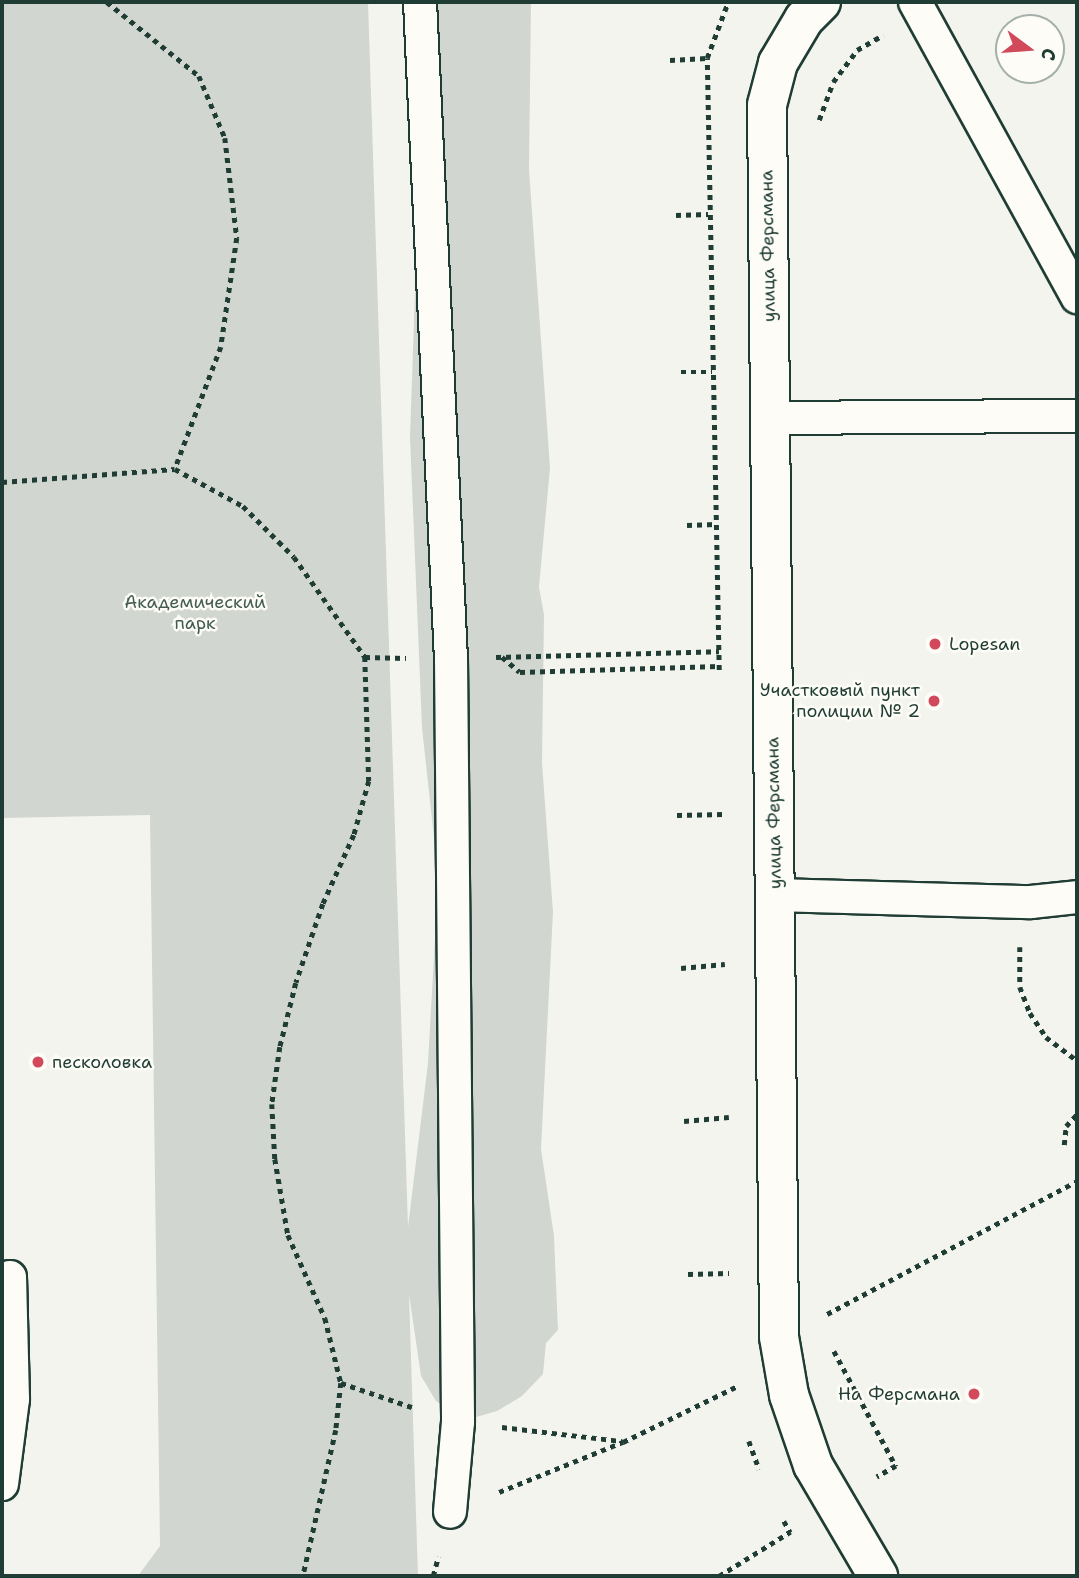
<!DOCTYPE html>
<meta charset="utf-8">
<style>
body{margin:0}
#map{position:relative;width:1079px;height:1578px;overflow:hidden;background:#f4f4ef;font-family:"Shantell Sans",sans-serif}
div>[style]{position:absolute}
[style*='--x']{left:calc(var(--x)*1px);top:calc(var(--y)*1px);width:calc(var(--w)*1px);rotate:calc(var(--a)*1deg)}
.green>*{inset:0;background:#d1d6d1}
.path>*{height:4.5px;margin-top:-2.25px;transform-origin:0;background:repeating-linear-gradient(90deg,#1f3d34 0 5px,transparent 0 10px)}
.roads{filter:drop-shadow(2px 0 #1f3d34) drop-shadow(-2px 0 #1f3d34) drop-shadow(0 2px #1f3d34) drop-shadow(0 -2px #1f3d34)}
.service>*{height:32px;margin:-16px;padding:0 16px;transform-origin:16px;border-radius:16px;background:#fdfcf7}
.minor>*{height:38px;margin:-19px;padding:0 19px;transform-origin:19px;border-radius:19px;background:#fdfcf7}
.dots>*{width:19px;height:19px;translate:-50% -50%;box-sizing:border-box;border:4px solid #fdfcf7;border-radius:50%}
span{translate:-50% -50%;white-space:nowrap;text-align:center;line-height:1.15;-webkit-text-stroke:5px #fdfcf7;paint-order:stroke}
.street-label{font-size:18px;color:#1f3d34}
.park-label{font-size:18px;color:#435c53}
.poi-label{font-size:18px;color:#1f3d34}
.left{translate:0 -50%;text-align:left}
.right{translate:-100% -50%;text-align:right}
.frame{position:absolute;inset:0;border:4px solid #1f3d34;pointer-events:none}
.north{position:absolute;left:995px;top:14px;width:70px;height:70px;box-sizing:border-box;background:#fdfcf7;border:2px solid #a4b0a9;border-radius:50%;rotate:106deg;font-size:19px;font-weight:700;line-height:28px;text-align:center;color:#1f3d34}
.north::after{content:'';display:block;margin:auto;width:24px;height:32px;background:#d1495b;clip-path:polygon(50% 0,100% 100%,50% 72%,0 100%)}
</style>
<div id="map">
<div class="green">
<i style="clip-path:polygon(2px 2px,368px 2px,408px 1227px,428px 1063px,435px 938px,435px 847px,422px 728px,410px 437px,425px 2px,531px 2px,529px 169px,550px 468px,539px 587px,544px 615px,542px 763px,553px 912px,541px 1149px,554px 1236px,558px 1330px,546px 1343px,543px 1374px,522px 1396px,497px 1411px,466px 1420px,436px 1401px,421px 1376px,409px 1294px,418px 1576px,138px 1576px,160px 1546px,150px 815px,2px 818px)"></i>
</div>
<div class="path">
<i style="--x:107;--y:2;--w:118;--a:38.8"></i>
<i style="--x:199;--y:76;--w:67;--a:67.2"></i>
<i style="--x:225;--y:138;--w:101;--a:83.2"></i>
<i style="--x:237;--y:238;--w:110;--a:98.4"></i>
<i style="--x:221;--y:347;--w:130;--a:110.7"></i>
<i style="--x:175;--y:469;--w:77;--a:28.6"></i>
<i style="--x:243;--y:506;--w:72;--a:45"></i>
<i style="--x:294;--y:557;--w:123;--a:54.6"></i>
<i style="--x:365;--y:657;--w:124;--a:88.2"></i>
<i style="--x:369;--y:781;--w:56;--a:105.5"></i>
<i style="--x:354;--y:835;--w:76;--a:114.2"></i>
<i style="--x:323;--y:904;--w:83;--a:108.9"></i>
<i style="--x:296;--y:983;--w:66;--a:104"></i>
<i style="--x:280;--y:1047;--w:58;--a:98"></i>
<i style="--x:272;--y:1104;--w:55;--a:86.9"></i>
<i style="--x:275;--y:1159;--w:77;--a:80.3"></i>
<i style="--x:288;--y:1235;--w:91;--a:66"></i>
<i style="--x:325;--y:1318;--w:67;--a:76.2"></i>
<i style="--x:341;--y:1383;--w:47;--a:96.1"></i>
<i style="--x:336;--y:1430;--w:150;--a:102.7"></i>
<i style="--x:670;--y:60;--w:37;--a:-3"></i>
<i style="--x:819;--y:120;--w:40;--a:-69.8"></i>
<i style="--x:833;--y:82;--w:40;--a:-53"></i>
<i style="--x:857;--y:50;--w:30;--a:-30"></i>
<i style="--x:676;--y:215;--w:32;--a:-2"></i>
<i style="--x:681;--y:372;--w:31;--a:0"></i>
<i style="--x:2;--y:482;--w:173;--a:-4.3"></i>
<i style="--x:687;--y:525;--w:29;--a:-2"></i>
<i style="--x:365;--y:657;--w:41;--a:1.4"></i>
<i style="--x:496;--y:657;--w:223;--a:-1.5"></i>
<i style="--x:502;--y:657;--w:23;--a:40"></i>
<i style="--x:520;--y:672;--w:199;--a:-1.7"></i>
<i style="--x:719;--y:670;--w:612;--a:-91.12"></i>
<i style="--x:707;--y:58;--w:60;--a:-69.4"></i>
<i style="--x:677;--y:815;--w:47;--a:-1.2"></i>
<i style="--x:1020;--y:947;--w:40;--a:90"></i>
<i style="--x:1020;--y:987;--w:28;--a:69"></i>
<i style="--x:1030;--y:1013;--w:29;--a:56"></i>
<i style="--x:1046;--y:1037;--w:39;--a:37"></i>
<i style="--x:681;--y:968;--w:44;--a:-5.2"></i>
<i style="--x:684;--y:1121;--w:45;--a:-5.1"></i>
<i style="--x:1064;--y:1145;--w:19;--a:-84"></i>
<i style="--x:1066;--y:1126;--w:16;--a:-47"></i>
<i style="--x:688;--y:1274;--w:41;--a:-1.4"></i>
<i style="--x:827;--y:1314;--w:283;--a:-28"></i>
<i style="--x:834;--y:1351;--w:131;--a:61.7"></i>
<i style="--x:896;--y:1466;--w:22;--a:150"></i>
<i style="--x:341;--y:1383;--w:75;--a:18.7"></i>
<i style="--x:502;--y:1427;--w:121;--a:6.7"></i>
<i style="--x:749;--y:1441;--w:30;--a:70"></i>
<i style="--x:499;--y:1492;--w:134;--a:-22"></i>
<i style="--x:623;--y:1442;--w:128;--a:-26"></i>
<i style="--x:784;--y:1521;--w:13;--a:61"></i>
<i style="--x:433;--y:1576;--w:20;--a:-75"></i>
<i style="--x:719;--y:1576;--w:84;--a:-31.8"></i>
</div>
<div class="roads">
<div class="service">
<i style="--x:420;--y:2;--w:658;--a:87.3"></i>
<i style="--x:451;--y:659;--w:763;--a:89.47"></i>
<i style="--x:458;--y:1422;--w:90;--a:95.1"></i>
<i style="--x:915;--y:2;--w:337;--a:61.2"></i>
<i style="--x:770;--y:418;--w:307;--a:-0.4"></i>
<i style="--x:775;--y:895;--w:256;--a:1.6"></i>
<i style="--x:1031;--y:902;--w:46;--a:-6.2"></i>
<i style="--x:2;--y:1484;--w:86;--a:-82.6"></i>
<i style="--x:13;--y:1399;--w:122;--a:-91.4"></i>
</div>
<div class="minor">
<i style="--x:821;--y:2;--w:24;--a:135"></i>
<i style="--x:804;--y:19;--w:51;--a:120.6"></i>
<i style="--x:778;--y:63;--w:43;--a:104.7"></i>
<i style="--x:767;--y:105;--w:1232;--a:89.44"></i>
<i style="--x:779;--y:1337;--w:59;--a:80.2"></i>
<i style="--x:789;--y:1395;--w:74;--a:71.1"></i>
<i style="--x:813;--y:1465;--w:129;--a:59.6"></i>
</div>
</div>
<div class="dots">
<i style="left:935px;top:644px;background:#d1495b"></i>
<i style="left:934px;top:701px;background:#d1495b"></i>
<i style="left:38px;top:1062px;background:#d1495b"></i>
<i style="left:974px;top:1394px;background:#d1495b"></i>
</div>
<div class="street-label">
<span style="left:768px;top:246px;rotate:-91deg">улица Ферсмана</span>
<span style="left:774px;top:813px;rotate:-91deg">улица Ферсмана</span>
</div>
<div class="park-label">
<span style="left:195px;top:613px">Академический<br>парк</span>
</div>
<div class="poi-label">
<span class="left" style="left:949px;top:644px">Lopesan</span>
<span class="right" style="left:920px;top:701px">Участковый пункт<br>полиции № 2</span>
<span class="left" style="left:52px;top:1062px">песколовка</span>
<span class="right" style="left:960px;top:1394px">На Ферсмана</span>
</div>
<div class="frame"></div>
<div class="north">С</div>
</div>
